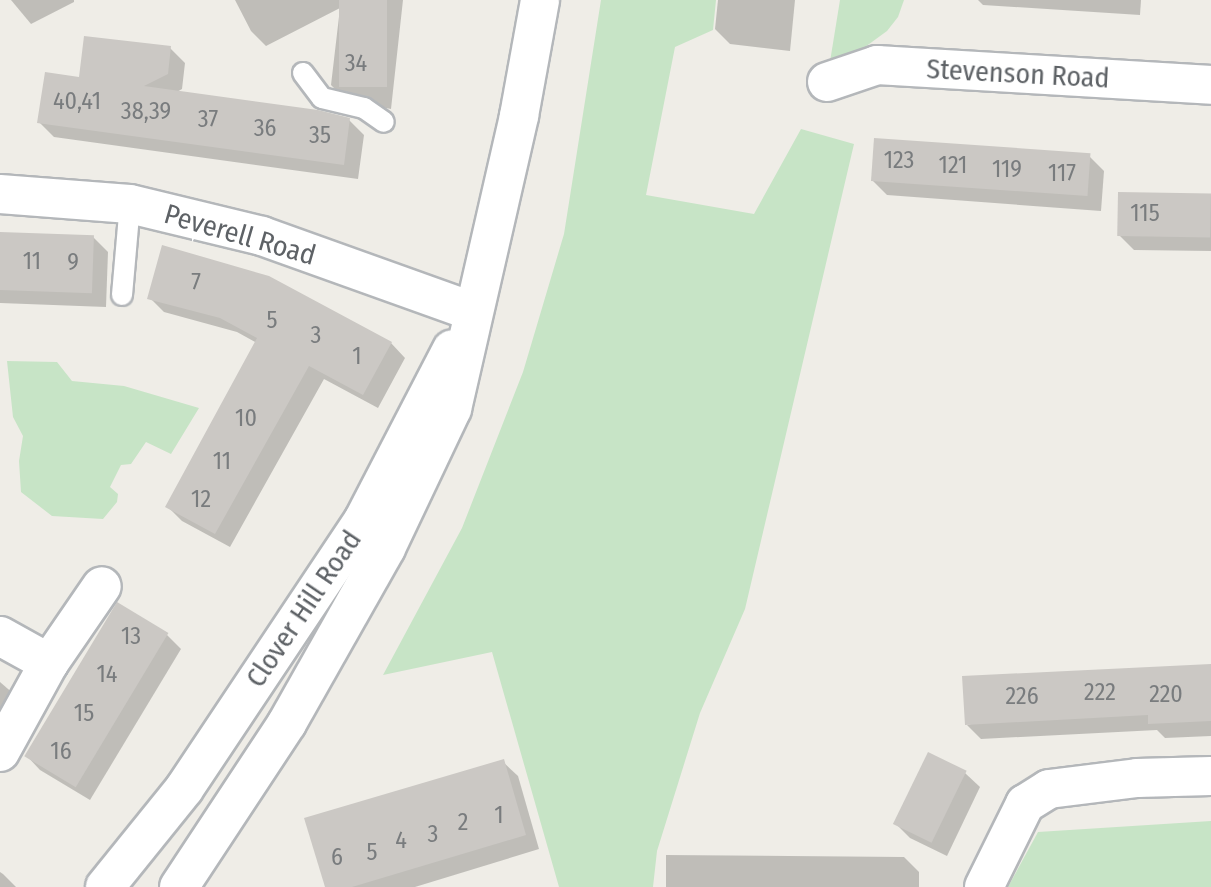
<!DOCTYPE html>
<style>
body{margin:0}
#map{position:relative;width:1211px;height:887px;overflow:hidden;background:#efede7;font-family:"Fira Sans Condensed",sans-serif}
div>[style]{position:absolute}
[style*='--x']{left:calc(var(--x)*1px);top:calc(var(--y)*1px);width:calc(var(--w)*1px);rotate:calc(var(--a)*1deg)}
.green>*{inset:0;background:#c7e4c6}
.shadow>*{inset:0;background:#0003}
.building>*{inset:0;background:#cbc8c4;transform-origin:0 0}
.roads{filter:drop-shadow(2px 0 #b4b7ba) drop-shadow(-2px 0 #b4b7ba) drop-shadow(0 2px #b4b7ba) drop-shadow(0 -2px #b4b7ba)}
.lane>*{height:20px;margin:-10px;padding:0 10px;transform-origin:10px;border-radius:10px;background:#fff}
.street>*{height:38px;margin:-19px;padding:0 19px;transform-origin:19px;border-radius:19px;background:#fff}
span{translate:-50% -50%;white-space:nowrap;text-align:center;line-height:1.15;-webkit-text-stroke:7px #fff;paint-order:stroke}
.number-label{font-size:24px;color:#797c7e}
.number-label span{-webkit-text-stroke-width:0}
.street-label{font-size:28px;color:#5e6266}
</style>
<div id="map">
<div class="green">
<i style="clip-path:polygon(601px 0,716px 0,713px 30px,675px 47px,646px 195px,754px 214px,801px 129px,854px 144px,745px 609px,700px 713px,657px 851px,653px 887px,559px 887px,492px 652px,383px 675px,462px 528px,523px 372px,564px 234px)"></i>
<i style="clip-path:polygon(840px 0,904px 0,898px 17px,887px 31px,828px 74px)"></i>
<i style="clip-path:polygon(7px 361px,57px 362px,72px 381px,124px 386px,199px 408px,171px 454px,146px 442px,131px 464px,121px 465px,110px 487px,118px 494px,117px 502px,103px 519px,52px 516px,21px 492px,19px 461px,23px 436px,13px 417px)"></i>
<i style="clip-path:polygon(1211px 821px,1211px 887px,1008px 887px,1038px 832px)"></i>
</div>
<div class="shadow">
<i style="clip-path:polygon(11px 0,74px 0,74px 2px,31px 24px)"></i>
<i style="clip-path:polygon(235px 0,403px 0,391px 109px,346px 100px,331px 85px,340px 8px,266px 46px,251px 31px)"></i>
<i style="clip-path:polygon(718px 0,795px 0,790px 51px,730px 44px,715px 29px)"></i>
<i style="clip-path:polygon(978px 0,1141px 0,1140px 15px,983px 5px)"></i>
<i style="clip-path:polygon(170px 48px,185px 63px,182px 89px,175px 93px,349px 120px,364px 135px,358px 179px,54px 137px,39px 122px,80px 79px)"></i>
<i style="clip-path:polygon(1089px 156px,1104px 171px,1101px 211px,887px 195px,872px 180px)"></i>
<i style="clip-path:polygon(1211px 195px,1211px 251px,1134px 250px,1119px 235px)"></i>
<i style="clip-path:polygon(0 234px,93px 237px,108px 252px,106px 307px,0 303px)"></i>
<i style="clip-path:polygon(150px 298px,391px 343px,405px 358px,378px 408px,324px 379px,230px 547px,182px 521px,167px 506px,257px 343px,237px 332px,164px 312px)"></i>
<i style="clip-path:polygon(166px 634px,181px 649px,90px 800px,40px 770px,26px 755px)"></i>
<i style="clip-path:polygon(1211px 666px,1211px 736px,1165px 738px,1157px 730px,981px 739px,967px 725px)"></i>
<i style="clip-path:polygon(0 682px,23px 702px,0 745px)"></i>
<i style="clip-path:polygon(503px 762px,518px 776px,539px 849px,415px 887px,327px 887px)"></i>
<i style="clip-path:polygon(965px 773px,980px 787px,947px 856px,910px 838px,895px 823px)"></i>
<i style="clip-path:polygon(666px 855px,904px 857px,919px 872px,919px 887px,666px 887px)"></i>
<i style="clip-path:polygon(0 872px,3px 874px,16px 887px,0 887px)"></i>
</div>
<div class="building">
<i style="left:339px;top:0;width:48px;height:87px"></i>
<i style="clip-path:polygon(84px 36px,171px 46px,168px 74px,144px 86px,318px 110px,350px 118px,344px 165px,37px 123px,45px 72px,79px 77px)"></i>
<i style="left:874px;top:138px;width:217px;height:43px;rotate:4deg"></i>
<i style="left:1118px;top:192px;width:93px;height:44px;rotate:1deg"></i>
<i style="left:0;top:232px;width:94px;height:58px;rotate:2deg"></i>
<i style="clip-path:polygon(162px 245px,269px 276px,392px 342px,363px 395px,309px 366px,215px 534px,165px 507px,257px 338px,220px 318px,147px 299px)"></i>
<i style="left:117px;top:602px;width:60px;height:180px;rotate:31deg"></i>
<i style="clip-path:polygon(1211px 664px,1211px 721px,1148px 724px,1148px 715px,965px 725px,962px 676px)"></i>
<i style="left:928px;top:752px;width:43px;height:80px;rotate:26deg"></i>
<i style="clip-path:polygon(504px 759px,526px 835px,352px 887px,325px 887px,304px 818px)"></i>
</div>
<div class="roads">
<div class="lane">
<i style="--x:303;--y:73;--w:31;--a:53"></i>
<i style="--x:322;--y:98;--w:43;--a:13.4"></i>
<i style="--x:364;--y:108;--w:24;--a:35"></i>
<i style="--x:122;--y:295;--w:91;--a:-85"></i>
</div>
<div class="street">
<i style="--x:827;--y:82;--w:53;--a:-18.8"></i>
<i style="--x:877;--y:65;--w:335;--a:3.4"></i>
<i style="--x:0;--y:194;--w:130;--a:4.4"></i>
<i style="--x:130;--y:204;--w:136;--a:13.6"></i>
<i style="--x:262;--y:236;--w:223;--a:19.7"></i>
<i style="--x:0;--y:636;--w:56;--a:28.9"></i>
<i style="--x:49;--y:663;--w:93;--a:-55.5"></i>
<i style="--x:0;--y:752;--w:102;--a:-61.2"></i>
<i style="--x:105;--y:887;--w:126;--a:-51.1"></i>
<i style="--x:184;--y:789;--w:324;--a:-56.3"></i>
<i style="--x:364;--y:519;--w:191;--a:-62.6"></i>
<i style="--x:179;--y:887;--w:196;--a:-56.6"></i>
<i style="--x:287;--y:723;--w:201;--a:-60.5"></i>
<i style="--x:386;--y:548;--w:154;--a:-64.6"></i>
<i style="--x:452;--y:409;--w:301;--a:-77.1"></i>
<i style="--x:519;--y:116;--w:118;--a:-79.7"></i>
<i style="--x:984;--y:887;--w:93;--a:-63.7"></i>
<i style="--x:1025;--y:804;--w:28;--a:-32"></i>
<i style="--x:1049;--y:789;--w:89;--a:-7.1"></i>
<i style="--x:1137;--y:778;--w:74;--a:-1.5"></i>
</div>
</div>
<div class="number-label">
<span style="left:356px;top:64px">34</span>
<span style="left:77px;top:102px">40,41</span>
<span style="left:146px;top:112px">38,39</span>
<span style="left:208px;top:120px">37</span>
<span style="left:265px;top:129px">36</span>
<span style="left:320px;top:136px">35</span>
<span style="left:899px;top:161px">123</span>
<span style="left:953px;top:166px">121</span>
<span style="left:1007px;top:170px">119</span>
<span style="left:1062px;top:174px">117</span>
<span style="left:1145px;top:214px">115</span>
<span style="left:32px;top:262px">11</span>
<span style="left:73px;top:263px">9</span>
<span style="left:196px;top:283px">7</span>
<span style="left:272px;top:321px">5</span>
<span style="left:316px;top:336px">3</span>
<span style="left:357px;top:357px">1</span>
<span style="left:246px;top:419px">10</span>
<span style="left:222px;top:462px">11</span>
<span style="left:201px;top:500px">12</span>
<span style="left:131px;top:637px">13</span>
<span style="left:107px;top:675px">14</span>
<span style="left:1100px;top:693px">222</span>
<span style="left:1166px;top:695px">220</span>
<span style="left:1022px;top:697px">226</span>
<span style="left:84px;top:714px">15</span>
<span style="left:61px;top:752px">16</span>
<span style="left:499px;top:816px">1</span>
<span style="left:463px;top:823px">2</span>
<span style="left:433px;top:835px">3</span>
<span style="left:401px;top:841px">4</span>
<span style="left:372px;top:853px">5</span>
<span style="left:337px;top:858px">6</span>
</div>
<div class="street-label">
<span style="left:1018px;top:74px;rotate:3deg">Stevenson Road</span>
<span style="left:240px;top:235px;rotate:16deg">Peverell Road</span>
<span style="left:304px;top:609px;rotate:-56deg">Clover Hill Road</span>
</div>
</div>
